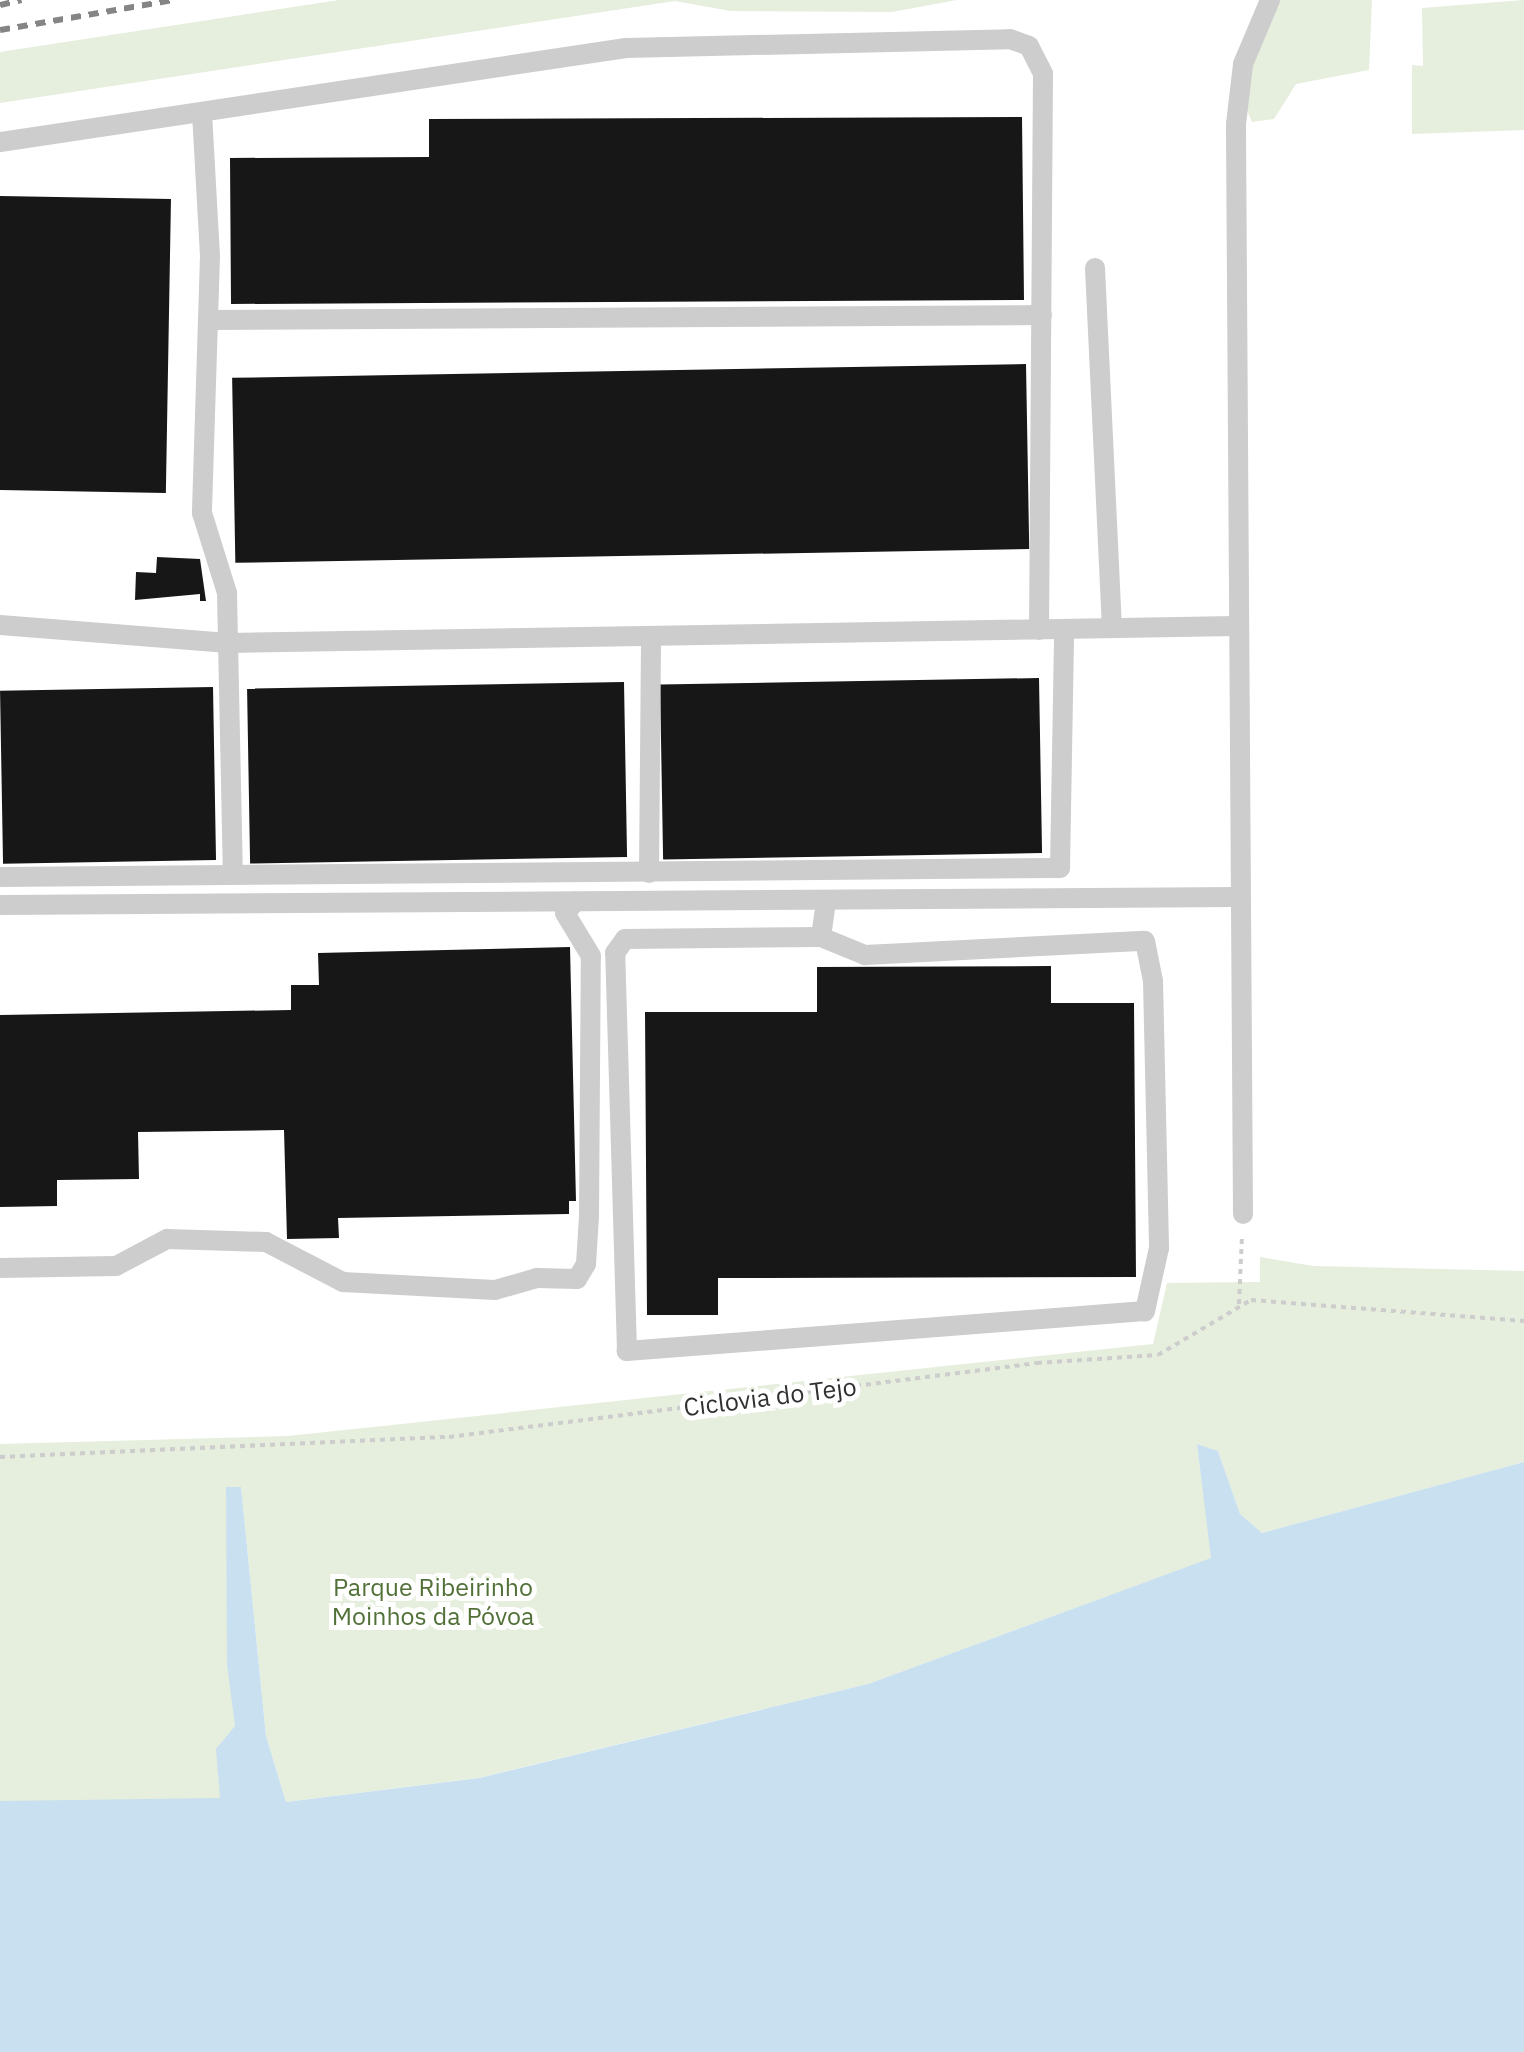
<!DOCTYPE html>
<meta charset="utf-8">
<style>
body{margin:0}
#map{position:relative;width:1524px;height:2052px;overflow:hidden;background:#fff;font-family:"IBM Plex Sans",sans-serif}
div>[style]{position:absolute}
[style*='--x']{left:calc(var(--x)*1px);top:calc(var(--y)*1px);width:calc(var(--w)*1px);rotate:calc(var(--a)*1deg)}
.green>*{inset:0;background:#e6eedd}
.water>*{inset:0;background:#c8e0f0}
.building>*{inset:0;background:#171717;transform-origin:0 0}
.path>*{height:4px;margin-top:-2px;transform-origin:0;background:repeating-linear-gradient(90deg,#cdcdcd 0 5px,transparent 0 10px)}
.minor>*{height:20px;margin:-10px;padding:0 10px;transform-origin:10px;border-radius:10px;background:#cdcdcd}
.rail>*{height:6px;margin-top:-3px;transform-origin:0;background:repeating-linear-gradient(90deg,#858585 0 10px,transparent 0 18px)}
span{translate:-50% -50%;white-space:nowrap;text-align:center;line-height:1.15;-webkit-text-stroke:10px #fff;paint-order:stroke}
.street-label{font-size:25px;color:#303030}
.park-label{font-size:25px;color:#527139}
</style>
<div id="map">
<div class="green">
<i style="clip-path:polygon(339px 0,957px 0,892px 12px,731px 11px,675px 1px,0 103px,0 52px)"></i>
<i style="clip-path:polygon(1276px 0,1372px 0,1369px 70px,1296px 84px,1274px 119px,1252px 122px,1246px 108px,1254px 50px)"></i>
<i style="clip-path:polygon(1524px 0,1524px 130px,1412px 134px,1412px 65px,1423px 66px,1422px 8px)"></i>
<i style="clip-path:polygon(1260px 1257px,1313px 1266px,1524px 1271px,1524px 1462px,1262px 1533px,1240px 1514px,1218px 1451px,1197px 1444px,1212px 1558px,868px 1684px,478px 1778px,286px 1802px,266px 1736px,241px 1487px,226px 1487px,230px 1594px,259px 1810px,0 1884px,0 1444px,288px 1436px,1153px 1344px,1167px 1283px,1260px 1282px)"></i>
</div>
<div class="water">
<i style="clip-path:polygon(1197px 1444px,1218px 1451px,1240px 1514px,1262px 1533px,1524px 1462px,1524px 2052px,0 2052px,0 1801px,220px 1798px,216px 1749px,235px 1726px,227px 1664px,226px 1487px,241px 1487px,266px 1736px,286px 1802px,479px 1778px,868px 1684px,1211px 1558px)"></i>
</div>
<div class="building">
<i style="clip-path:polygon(1022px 117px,1024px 300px,231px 304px,230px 158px,429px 157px,429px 119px)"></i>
<i style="left:0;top:196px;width:171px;height:294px;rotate:1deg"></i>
<i style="left:1026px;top:364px;width:185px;height:794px;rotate:89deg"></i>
<i style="clip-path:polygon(157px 557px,200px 559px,206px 601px,200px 601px,200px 594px,135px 600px,136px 572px,156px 573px)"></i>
<i style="left:1039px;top:678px;width:175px;height:379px;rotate:89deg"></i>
<i style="left:624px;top:682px;width:175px;height:377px;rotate:89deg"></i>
<i style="left:213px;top:687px;width:173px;height:213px;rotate:89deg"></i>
<i style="clip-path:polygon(570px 947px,576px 1201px,569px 1201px,569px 1214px,338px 1218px,339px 1238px,287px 1239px,284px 1130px,138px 1132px,139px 1179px,57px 1180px,57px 1206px,0 1207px,0 1015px,291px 1010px,291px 985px,319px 985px,318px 953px)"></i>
<i style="clip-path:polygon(1051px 966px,1051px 1003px,1134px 1003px,1136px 1277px,718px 1278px,718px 1315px,647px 1315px,645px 1012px,817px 1012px,817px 967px)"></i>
</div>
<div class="path">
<i style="--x:1239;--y:1304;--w:70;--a:-87.5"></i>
<i style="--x:0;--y:1457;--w:449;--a:-2.6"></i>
<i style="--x:449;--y:1437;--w:593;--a:-7.17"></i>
<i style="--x:1037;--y:1363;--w:121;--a:-3.8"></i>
<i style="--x:1158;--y:1355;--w:108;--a:-30.6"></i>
<i style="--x:1251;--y:1300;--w:274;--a:4.4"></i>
</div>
<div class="minor">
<i style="--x:202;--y:113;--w:143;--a:86.8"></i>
<i style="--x:210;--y:256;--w:257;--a:91.8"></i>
<i style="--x:202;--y:513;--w:84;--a:72.6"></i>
<i style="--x:227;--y:593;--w:282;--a:88.8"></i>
<i style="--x:0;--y:142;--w:633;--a:-8.54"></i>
<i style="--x:626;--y:48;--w:384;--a:-1.3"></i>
<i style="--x:1010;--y:39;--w:20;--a:20"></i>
<i style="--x:1029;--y:46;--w:31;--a:63"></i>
<i style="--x:1043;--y:74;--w:556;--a:90.41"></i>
<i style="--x:1095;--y:268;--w:360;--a:87.3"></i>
<i style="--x:208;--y:320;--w:834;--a:-0.34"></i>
<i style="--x:0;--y:625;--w:229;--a:4.5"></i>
<i style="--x:228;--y:643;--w:1008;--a:-0.97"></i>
<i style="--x:649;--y:873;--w:237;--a:-89.5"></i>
<i style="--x:0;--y:877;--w:1060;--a:-0.49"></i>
<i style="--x:1060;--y:868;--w:239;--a:-89"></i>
<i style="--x:0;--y:905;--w:1239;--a:-0.37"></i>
<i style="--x:821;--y:937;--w:48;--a:22.2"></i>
<i style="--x:865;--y:955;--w:280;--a:-2.9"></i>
<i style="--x:1145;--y:941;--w:41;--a:78.7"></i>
<i style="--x:1153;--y:981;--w:267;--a:88.7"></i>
<i style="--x:1159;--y:1248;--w:65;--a:102.5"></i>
<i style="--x:1145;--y:1311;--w:520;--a:175.58"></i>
<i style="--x:627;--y:1351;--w:398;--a:-91.7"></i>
<i style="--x:615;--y:953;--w:17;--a:-54"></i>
<i style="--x:625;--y:939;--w:196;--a:-0.6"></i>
<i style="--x:821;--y:937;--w:34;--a:-82"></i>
<i style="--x:1243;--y:1214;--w:1090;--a:-90.37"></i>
<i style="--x:1236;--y:124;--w:60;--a:-83.3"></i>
<i style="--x:1243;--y:64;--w:69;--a:-67.1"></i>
<i style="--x:0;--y:1268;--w:116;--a:-1"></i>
<i style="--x:116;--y:1266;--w:58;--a:-27.9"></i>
<i style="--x:167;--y:1239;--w:99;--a:1.7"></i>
<i style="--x:266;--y:1242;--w:87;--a:27.5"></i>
<i style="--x:343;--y:1282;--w:152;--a:3"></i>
<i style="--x:495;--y:1290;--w:44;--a:-15.9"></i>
<i style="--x:537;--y:1278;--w:40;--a:1.4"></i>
<i style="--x:577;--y:1279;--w:17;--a:-59"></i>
<i style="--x:586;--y:1264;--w:48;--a:-86.4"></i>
<i style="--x:589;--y:1216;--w:260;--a:-89.6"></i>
<i style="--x:591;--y:956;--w:50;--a:-121.2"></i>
<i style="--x:565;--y:913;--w:16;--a:-47"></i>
</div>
<div class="rail">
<i style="--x:0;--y:5;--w:22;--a:-13"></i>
<i style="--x:0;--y:30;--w:177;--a:-9.8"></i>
</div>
<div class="street-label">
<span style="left:770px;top:1397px;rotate:-7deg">Ciclovia do Tejo</span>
</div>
<div class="park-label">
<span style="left:433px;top:1602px">Parque Ribeirinho<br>Moinhos da Póvoa</span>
</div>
</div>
